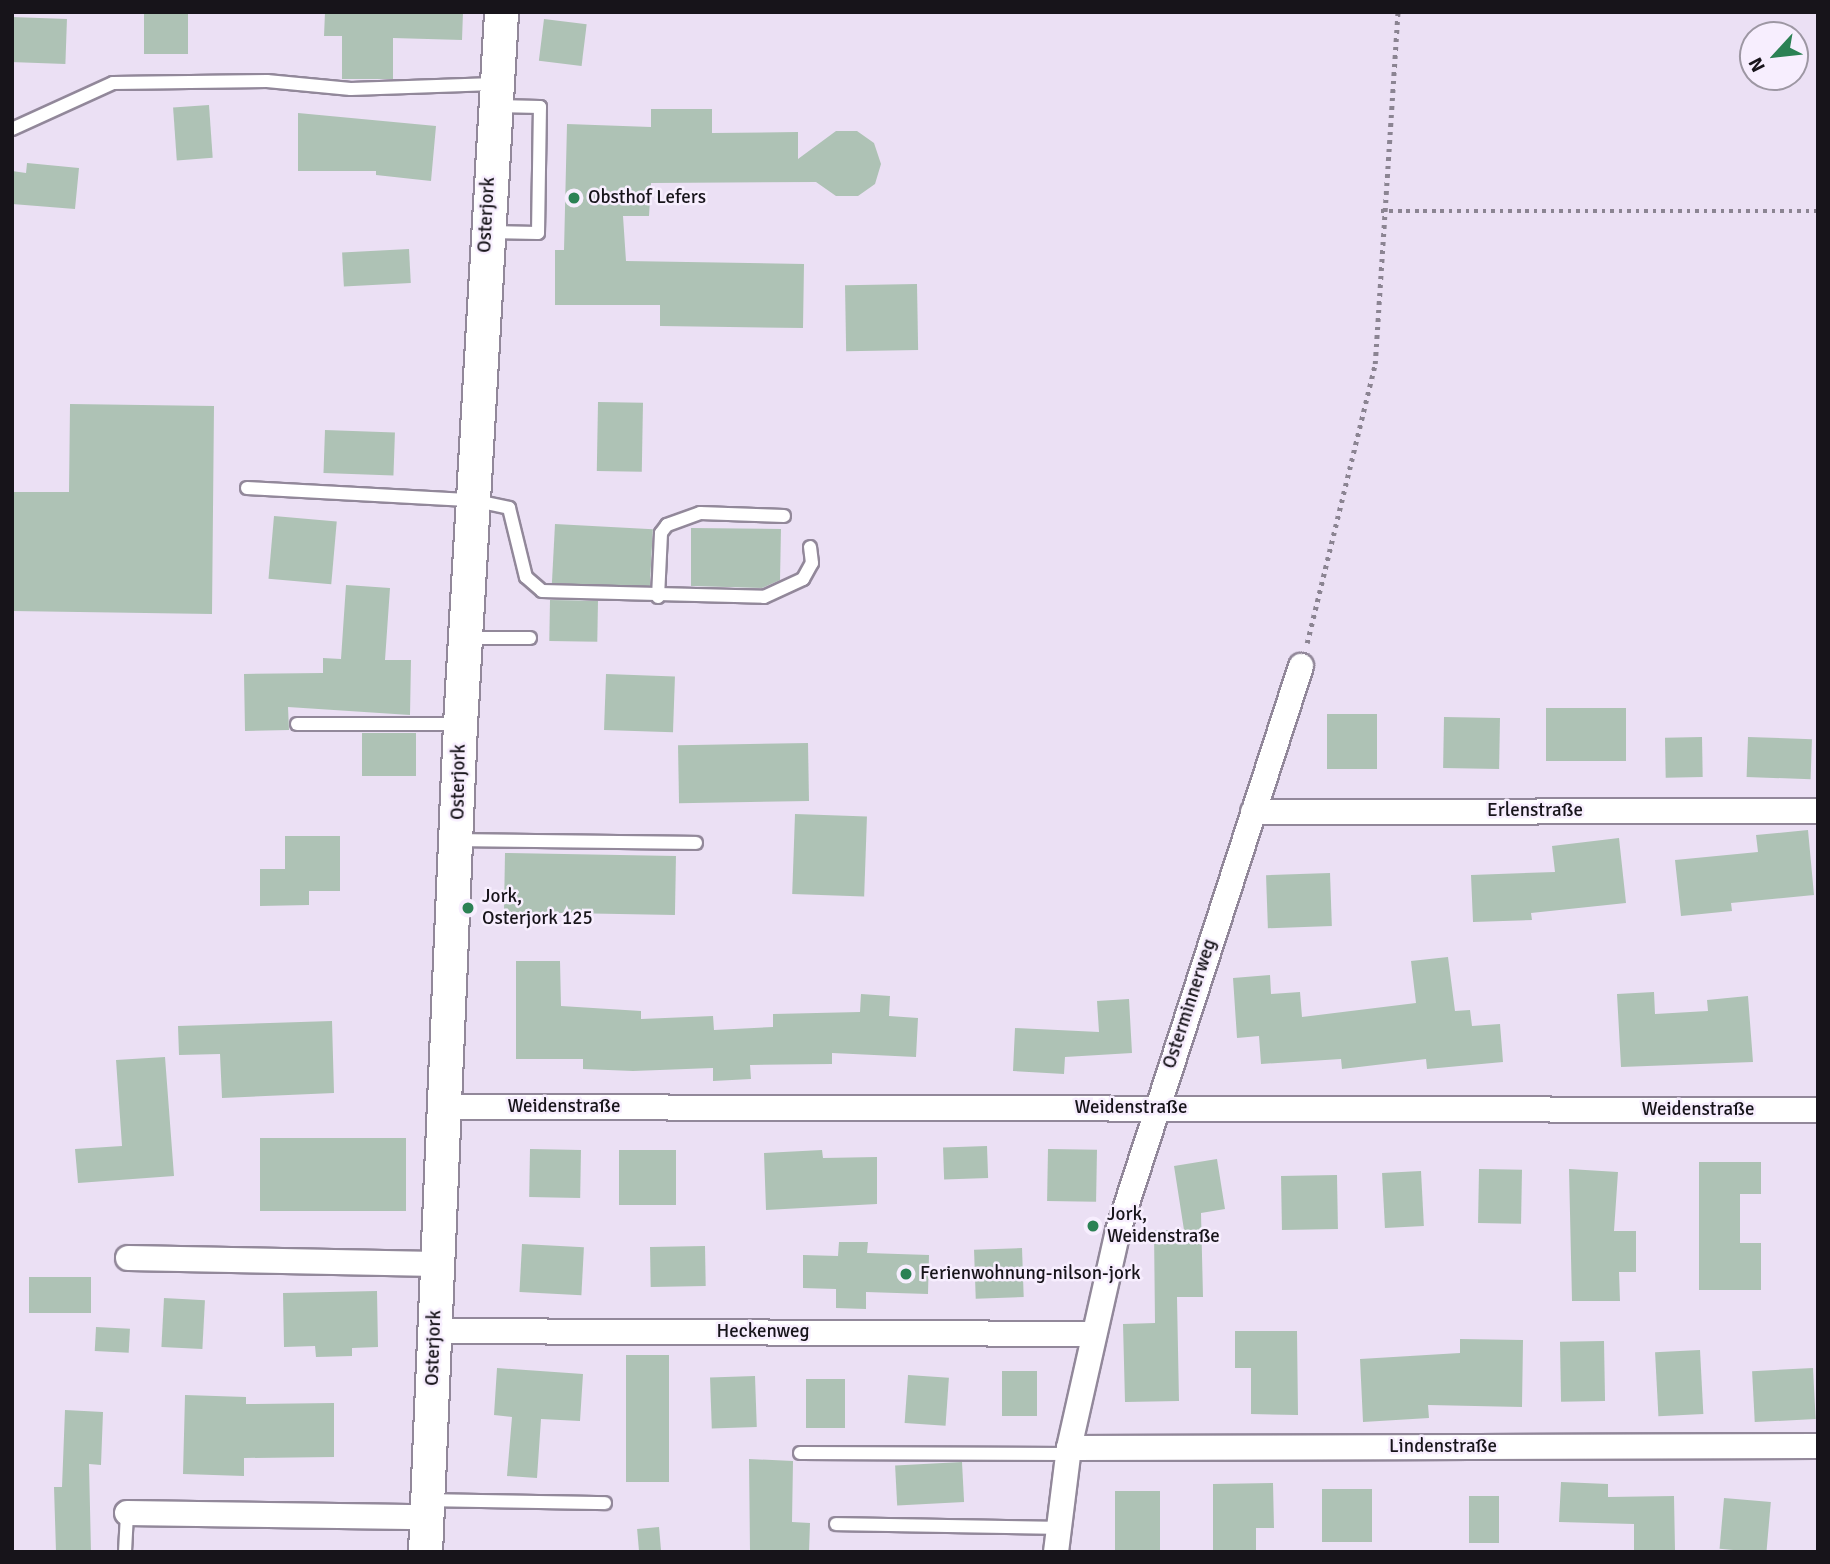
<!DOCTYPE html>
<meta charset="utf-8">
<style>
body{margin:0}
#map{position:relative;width:1830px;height:1564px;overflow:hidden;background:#ebe0f4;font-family:Signika,sans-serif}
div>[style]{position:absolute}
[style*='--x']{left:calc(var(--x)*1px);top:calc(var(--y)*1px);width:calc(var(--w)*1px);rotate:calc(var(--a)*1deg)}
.building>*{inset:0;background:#aec2b5;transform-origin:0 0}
.path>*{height:4.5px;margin-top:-2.25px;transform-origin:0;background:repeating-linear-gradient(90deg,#8b8492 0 3.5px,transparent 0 8.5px)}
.roads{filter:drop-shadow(2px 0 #92889a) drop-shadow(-2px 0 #92889a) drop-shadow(0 2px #92889a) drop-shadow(0 -2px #92889a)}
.service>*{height:12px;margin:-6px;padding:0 6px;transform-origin:6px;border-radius:6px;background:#fff}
.minor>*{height:24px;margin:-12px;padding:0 12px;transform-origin:12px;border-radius:12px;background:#fff}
.secondary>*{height:33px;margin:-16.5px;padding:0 16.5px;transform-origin:16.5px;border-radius:16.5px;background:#fff}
.dots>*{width:19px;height:19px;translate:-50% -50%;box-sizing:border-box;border:4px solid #f7eefe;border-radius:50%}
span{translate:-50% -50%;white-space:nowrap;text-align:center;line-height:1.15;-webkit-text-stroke:5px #f7eefe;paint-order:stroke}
.poi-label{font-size:19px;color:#17141a}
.left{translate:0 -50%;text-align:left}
.street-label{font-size:19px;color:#17141a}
.frame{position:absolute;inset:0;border:14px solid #17141a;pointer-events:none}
.north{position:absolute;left:1739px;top:21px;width:70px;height:70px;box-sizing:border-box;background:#f7eefe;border:2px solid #9d97a3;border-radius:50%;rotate:243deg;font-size:19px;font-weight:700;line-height:28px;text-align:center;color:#17141a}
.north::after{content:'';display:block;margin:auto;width:24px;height:32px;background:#2b8154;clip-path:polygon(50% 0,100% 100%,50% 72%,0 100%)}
</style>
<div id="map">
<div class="building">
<i style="left:144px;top:12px;width:44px;height:42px"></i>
<i style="clip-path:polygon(325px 12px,463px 12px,462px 40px,393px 38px,393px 79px,342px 79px,342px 36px,324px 36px)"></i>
<i style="left:12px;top:17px;width:55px;height:45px;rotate:2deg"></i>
<i style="left:544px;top:19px;width:43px;height:42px;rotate:7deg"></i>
<i style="left:209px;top:105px;width:53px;height:36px;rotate:86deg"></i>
<i style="clip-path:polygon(651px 109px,712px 109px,712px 133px,798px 132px,798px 159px,836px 131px,857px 131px,874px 143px,881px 164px,875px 184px,858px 196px,836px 196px,816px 182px,651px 183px,649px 216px,623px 216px,626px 261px,804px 264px,803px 328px,660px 326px,660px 305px,555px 305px,555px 250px,564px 250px,567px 124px,651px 127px)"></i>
<i style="clip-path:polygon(298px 113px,436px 126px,431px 181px,376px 175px,376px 171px,298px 171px)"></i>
<i style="clip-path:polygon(27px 163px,79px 168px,75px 209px,12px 204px,12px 171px,26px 173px)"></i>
<i style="left:409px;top:249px;width:34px;height:67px;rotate:87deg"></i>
<i style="left:917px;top:284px;width:66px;height:72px;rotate:89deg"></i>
<i style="left:598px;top:402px;width:45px;height:69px;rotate:1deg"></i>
<i style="clip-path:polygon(70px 404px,214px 406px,212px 614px,12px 611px,12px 492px,69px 492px)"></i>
<i style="left:325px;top:430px;width:70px;height:43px;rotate:2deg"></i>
<i style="left:274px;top:516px;width:63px;height:63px;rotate:5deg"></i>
<i style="left:555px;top:524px;width:98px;height:59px;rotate:3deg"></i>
<i style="clip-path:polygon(691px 528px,781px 529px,780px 580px,762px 588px,691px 586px)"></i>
<i style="clip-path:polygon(346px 585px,390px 588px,385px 660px,411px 660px,410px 715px,288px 707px,289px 730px,245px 731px,244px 674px,323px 673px,323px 658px,341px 659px)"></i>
<i style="left:550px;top:600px;width:48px;height:41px;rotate:1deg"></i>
<i style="left:606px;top:674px;width:69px;height:56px;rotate:2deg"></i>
<i style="left:1626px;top:708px;width:53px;height:80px;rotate:90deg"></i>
<i style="left:1327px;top:714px;width:50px;height:55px"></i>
<i style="left:1444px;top:717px;width:56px;height:51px;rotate:1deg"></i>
<i style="left:362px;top:733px;width:54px;height:43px"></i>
<i style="left:1702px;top:737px;width:40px;height:37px;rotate:89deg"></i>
<i style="left:1748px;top:737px;width:64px;height:40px;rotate:2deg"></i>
<i style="left:808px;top:743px;width:58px;height:130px;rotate:89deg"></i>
<i style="left:795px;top:814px;width:72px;height:80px;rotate:2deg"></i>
<i style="clip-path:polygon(1808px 830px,1814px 895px,1731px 903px,1732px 911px,1681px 916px,1675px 860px,1758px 852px,1756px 835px)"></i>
<i style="clip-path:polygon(285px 836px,340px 836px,340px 891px,309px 891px,309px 905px,260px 906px,260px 869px,285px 869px)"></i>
<i style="clip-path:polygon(1619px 838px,1626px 903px,1531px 913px,1532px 920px,1473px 922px,1471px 875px,1555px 872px,1552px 846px)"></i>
<i style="left:505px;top:853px;width:171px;height:59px;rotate:1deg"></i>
<i style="left:1330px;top:873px;width:53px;height:64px;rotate:88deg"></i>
<i style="clip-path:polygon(1448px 957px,1455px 1011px,1470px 1010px,1472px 1026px,1500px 1024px,1503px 1062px,1427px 1069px,1426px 1059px,1342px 1069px,1341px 1059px,1261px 1064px,1259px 1036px,1237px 1038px,1233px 978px,1270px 975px,1271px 994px,1300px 992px,1302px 1017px,1416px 1003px,1411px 961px)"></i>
<i style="clip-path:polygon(516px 961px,560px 961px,561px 1006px,641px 1011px,641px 1019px,713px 1016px,714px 1030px,773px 1027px,773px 1014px,860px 1012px,861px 994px,890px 996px,889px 1016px,918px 1018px,916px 1057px,832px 1053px,832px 1064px,750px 1065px,751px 1079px,713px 1081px,713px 1068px,633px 1071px,583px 1069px,583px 1059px,516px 1059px)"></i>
<i style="clip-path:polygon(1654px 992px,1655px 1014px,1708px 1011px,1707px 1000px,1748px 996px,1753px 1062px,1621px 1067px,1617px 994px)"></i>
<i style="clip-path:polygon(1129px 999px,1132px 1053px,1065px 1057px,1064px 1074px,1013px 1071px,1015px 1028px,1099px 1032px,1097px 1001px)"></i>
<i style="clip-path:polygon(332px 1021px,334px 1093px,222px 1098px,220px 1054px,179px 1055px,178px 1026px)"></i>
<i style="clip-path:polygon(165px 1057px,174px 1176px,78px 1183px,75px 1149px,122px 1146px,116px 1060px)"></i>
<i style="left:260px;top:1138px;width:146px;height:73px"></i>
<i style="left:987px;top:1146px;width:32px;height:44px;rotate:88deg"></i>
<i style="left:530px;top:1149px;width:51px;height:48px;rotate:1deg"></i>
<i style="left:1048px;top:1149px;width:49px;height:52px;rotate:1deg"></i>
<i style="left:619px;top:1150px;width:57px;height:55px"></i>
<i style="clip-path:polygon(822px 1150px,823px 1158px,877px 1157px,877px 1204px,766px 1210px,764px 1153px)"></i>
<i style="clip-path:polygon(1217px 1159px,1225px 1209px,1201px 1213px,1203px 1297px,1177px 1297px,1179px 1401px,1125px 1402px,1123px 1324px,1155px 1323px,1154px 1230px,1184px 1230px,1174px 1166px)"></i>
<i style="clip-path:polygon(1699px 1162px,1761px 1162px,1761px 1194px,1740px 1194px,1740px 1243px,1761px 1243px,1761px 1290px,1699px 1290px)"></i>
<i style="left:1479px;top:1169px;width:43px;height:54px;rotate:1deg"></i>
<i style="clip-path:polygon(1569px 1169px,1618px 1172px,1614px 1231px,1636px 1231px,1636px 1272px,1619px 1272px,1620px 1301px,1572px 1301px)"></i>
<i style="left:1421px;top:1171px;width:55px;height:39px;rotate:87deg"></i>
<i style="left:1337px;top:1175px;width:54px;height:56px;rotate:89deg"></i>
<i style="clip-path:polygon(839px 1242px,868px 1242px,867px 1253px,929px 1255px,928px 1294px,866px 1292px,866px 1309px,836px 1308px,836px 1289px,803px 1288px,803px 1255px,838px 1256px)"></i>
<i style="left:522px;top:1244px;width:62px;height:48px;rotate:3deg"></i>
<i style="left:705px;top:1246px;width:40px;height:55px;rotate:89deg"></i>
<i style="left:1022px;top:1248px;width:49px;height:48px;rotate:88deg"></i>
<i style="left:29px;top:1277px;width:62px;height:36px"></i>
<i style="clip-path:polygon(377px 1291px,378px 1347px,352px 1348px,352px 1356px,316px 1357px,315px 1346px,284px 1347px,283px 1293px)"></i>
<i style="left:164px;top:1298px;width:41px;height:49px;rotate:3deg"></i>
<i style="left:96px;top:1327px;width:34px;height:24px;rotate:3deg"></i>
<i style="clip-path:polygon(1235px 1331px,1297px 1331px,1298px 1415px,1251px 1414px,1251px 1368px,1235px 1368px)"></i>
<i style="clip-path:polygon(1460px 1339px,1523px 1340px,1522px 1407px,1428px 1405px,1429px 1418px,1363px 1422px,1360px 1359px,1460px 1353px)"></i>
<i style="left:1604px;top:1341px;width:60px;height:44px;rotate:89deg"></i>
<i style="left:1700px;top:1350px;width:64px;height:45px;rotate:87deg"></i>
<i style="left:626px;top:1355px;width:43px;height:127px"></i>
<i style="clip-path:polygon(497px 1368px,583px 1374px,580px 1421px,541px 1419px,537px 1478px,507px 1476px,512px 1417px,494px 1415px)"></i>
<i style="left:1813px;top:1368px;width:51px;height:61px;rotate:87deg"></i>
<i style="left:1002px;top:1371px;width:35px;height:45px"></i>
<i style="left:908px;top:1375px;width:41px;height:48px;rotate:4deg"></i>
<i style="left:755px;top:1376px;width:51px;height:45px;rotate:88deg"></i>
<i style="left:806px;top:1379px;width:39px;height:49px"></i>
<i style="clip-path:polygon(185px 1395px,246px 1397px,246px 1404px,334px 1403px,334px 1457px,244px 1458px,244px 1476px,183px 1474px)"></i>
<i style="clip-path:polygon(65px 1410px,103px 1412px,101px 1465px,89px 1464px,91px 1552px,56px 1552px,54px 1487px,62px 1487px)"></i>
<i style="clip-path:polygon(749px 1459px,793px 1461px,792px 1522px,810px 1523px,809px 1552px,750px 1552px)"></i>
<i style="left:962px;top:1462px;width:40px;height:67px;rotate:87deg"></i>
<i style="clip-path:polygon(1561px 1482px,1608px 1484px,1608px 1497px,1674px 1496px,1675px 1550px,1634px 1551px,1634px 1524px,1559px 1522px)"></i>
<i style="clip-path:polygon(1273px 1483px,1274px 1528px,1256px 1528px,1256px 1551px,1213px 1551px,1213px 1484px)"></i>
<i style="left:1322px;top:1489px;width:50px;height:53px"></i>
<i style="left:1115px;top:1491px;width:45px;height:59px"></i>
<i style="left:1469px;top:1496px;width:30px;height:47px"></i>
<i style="left:1724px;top:1498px;width:47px;height:51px;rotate:5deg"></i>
<i style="left:659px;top:1527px;width:25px;height:22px;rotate:85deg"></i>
</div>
<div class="path">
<i style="--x:1381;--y:211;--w:437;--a:0"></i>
<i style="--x:1307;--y:643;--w:287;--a:-76.3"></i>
<i style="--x:1375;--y:364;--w:353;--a:-86.3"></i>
</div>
<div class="roads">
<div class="service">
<i style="--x:12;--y:129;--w:111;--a:-24.5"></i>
<i style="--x:113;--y:83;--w:154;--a:-0.7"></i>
<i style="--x:267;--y:81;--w:84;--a:5.4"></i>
<i style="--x:351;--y:89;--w:143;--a:-2"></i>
<i style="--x:490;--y:232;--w:48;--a:1.2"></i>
<i style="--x:538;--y:233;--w:126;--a:-89.1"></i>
<i style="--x:540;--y:107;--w:43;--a:-178.7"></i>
<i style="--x:247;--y:488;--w:225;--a:3.1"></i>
<i style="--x:472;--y:500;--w:38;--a:12"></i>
<i style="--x:509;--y:508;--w:71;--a:76.2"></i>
<i style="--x:526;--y:577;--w:21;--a:41"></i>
<i style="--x:542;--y:591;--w:222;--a:1.5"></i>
<i style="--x:764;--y:597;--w:43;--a:-24.8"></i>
<i style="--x:803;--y:579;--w:18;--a:-61"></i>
<i style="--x:812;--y:563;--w:16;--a:-97"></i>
<i style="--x:658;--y:597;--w:64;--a:-87.3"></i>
<i style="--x:661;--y:533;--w:10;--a:-53"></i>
<i style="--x:667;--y:525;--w:35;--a:-20"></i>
<i style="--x:700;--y:513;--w:84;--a:2"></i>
<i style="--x:465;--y:638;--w:65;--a:0"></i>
<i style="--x:297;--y:724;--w:163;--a:0"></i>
<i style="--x:458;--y:840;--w:238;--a:0.7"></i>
<i style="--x:800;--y:1453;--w:268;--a:0.2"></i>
<i style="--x:429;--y:1500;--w:176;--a:1"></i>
<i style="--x:836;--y:1524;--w:223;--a:1"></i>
<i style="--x:125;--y:1552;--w:39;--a:-87"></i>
</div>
<div class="minor">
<i style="--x:1253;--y:812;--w:565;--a:-0.1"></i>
<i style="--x:445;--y:1107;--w:1373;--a:0.13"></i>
<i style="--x:128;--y:1258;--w:309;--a:1.1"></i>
<i style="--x:435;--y:1331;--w:657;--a:0.26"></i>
<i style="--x:1069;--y:1448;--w:749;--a:-0.15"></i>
<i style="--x:127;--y:1513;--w:300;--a:0.8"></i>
<i style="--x:1056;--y:1552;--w:105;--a:-82.9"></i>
<i style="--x:1069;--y:1448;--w:222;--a:-77.3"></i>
<i style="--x:1118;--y:1231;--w:594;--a:-72.05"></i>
</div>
<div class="secondary">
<i style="--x:425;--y:1552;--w:829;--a:-87.58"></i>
<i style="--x:460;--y:724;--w:713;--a:-86.7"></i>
</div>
</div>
<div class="dots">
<i style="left:574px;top:198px;background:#2b8154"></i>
<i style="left:468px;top:908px;background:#2b8154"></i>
<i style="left:1093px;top:1226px;background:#2b8154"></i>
<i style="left:906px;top:1274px;background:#2b8154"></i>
</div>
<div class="poi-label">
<span class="left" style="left:588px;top:198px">Obsthof Lefers</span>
<span class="left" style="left:482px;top:908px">Jork,<br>Osterjork 125</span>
<span class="left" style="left:1107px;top:1226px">Jork,<br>Weidenstraße</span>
<span class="left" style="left:920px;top:1274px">Ferienwohnung-nilson-jork</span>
</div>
<div class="street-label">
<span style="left:487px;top:215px;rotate:-87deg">Osterjork</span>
<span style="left:459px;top:782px;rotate:-89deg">Osterjork</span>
<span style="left:1535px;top:811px">Erlenstraße</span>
<span style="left:1190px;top:1004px;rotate:-72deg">Osterminnerweg</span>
<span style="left:564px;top:1107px">Weidenstraße</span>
<span style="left:1131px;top:1108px">Weidenstraße</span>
<span style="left:1698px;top:1110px">Weidenstraße</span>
<span style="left:763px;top:1332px">Heckenweg</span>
<span style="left:434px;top:1348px;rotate:-88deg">Osterjork</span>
<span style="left:1443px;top:1447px">Lindenstraße</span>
</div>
<div class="frame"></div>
<div class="north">N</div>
</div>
